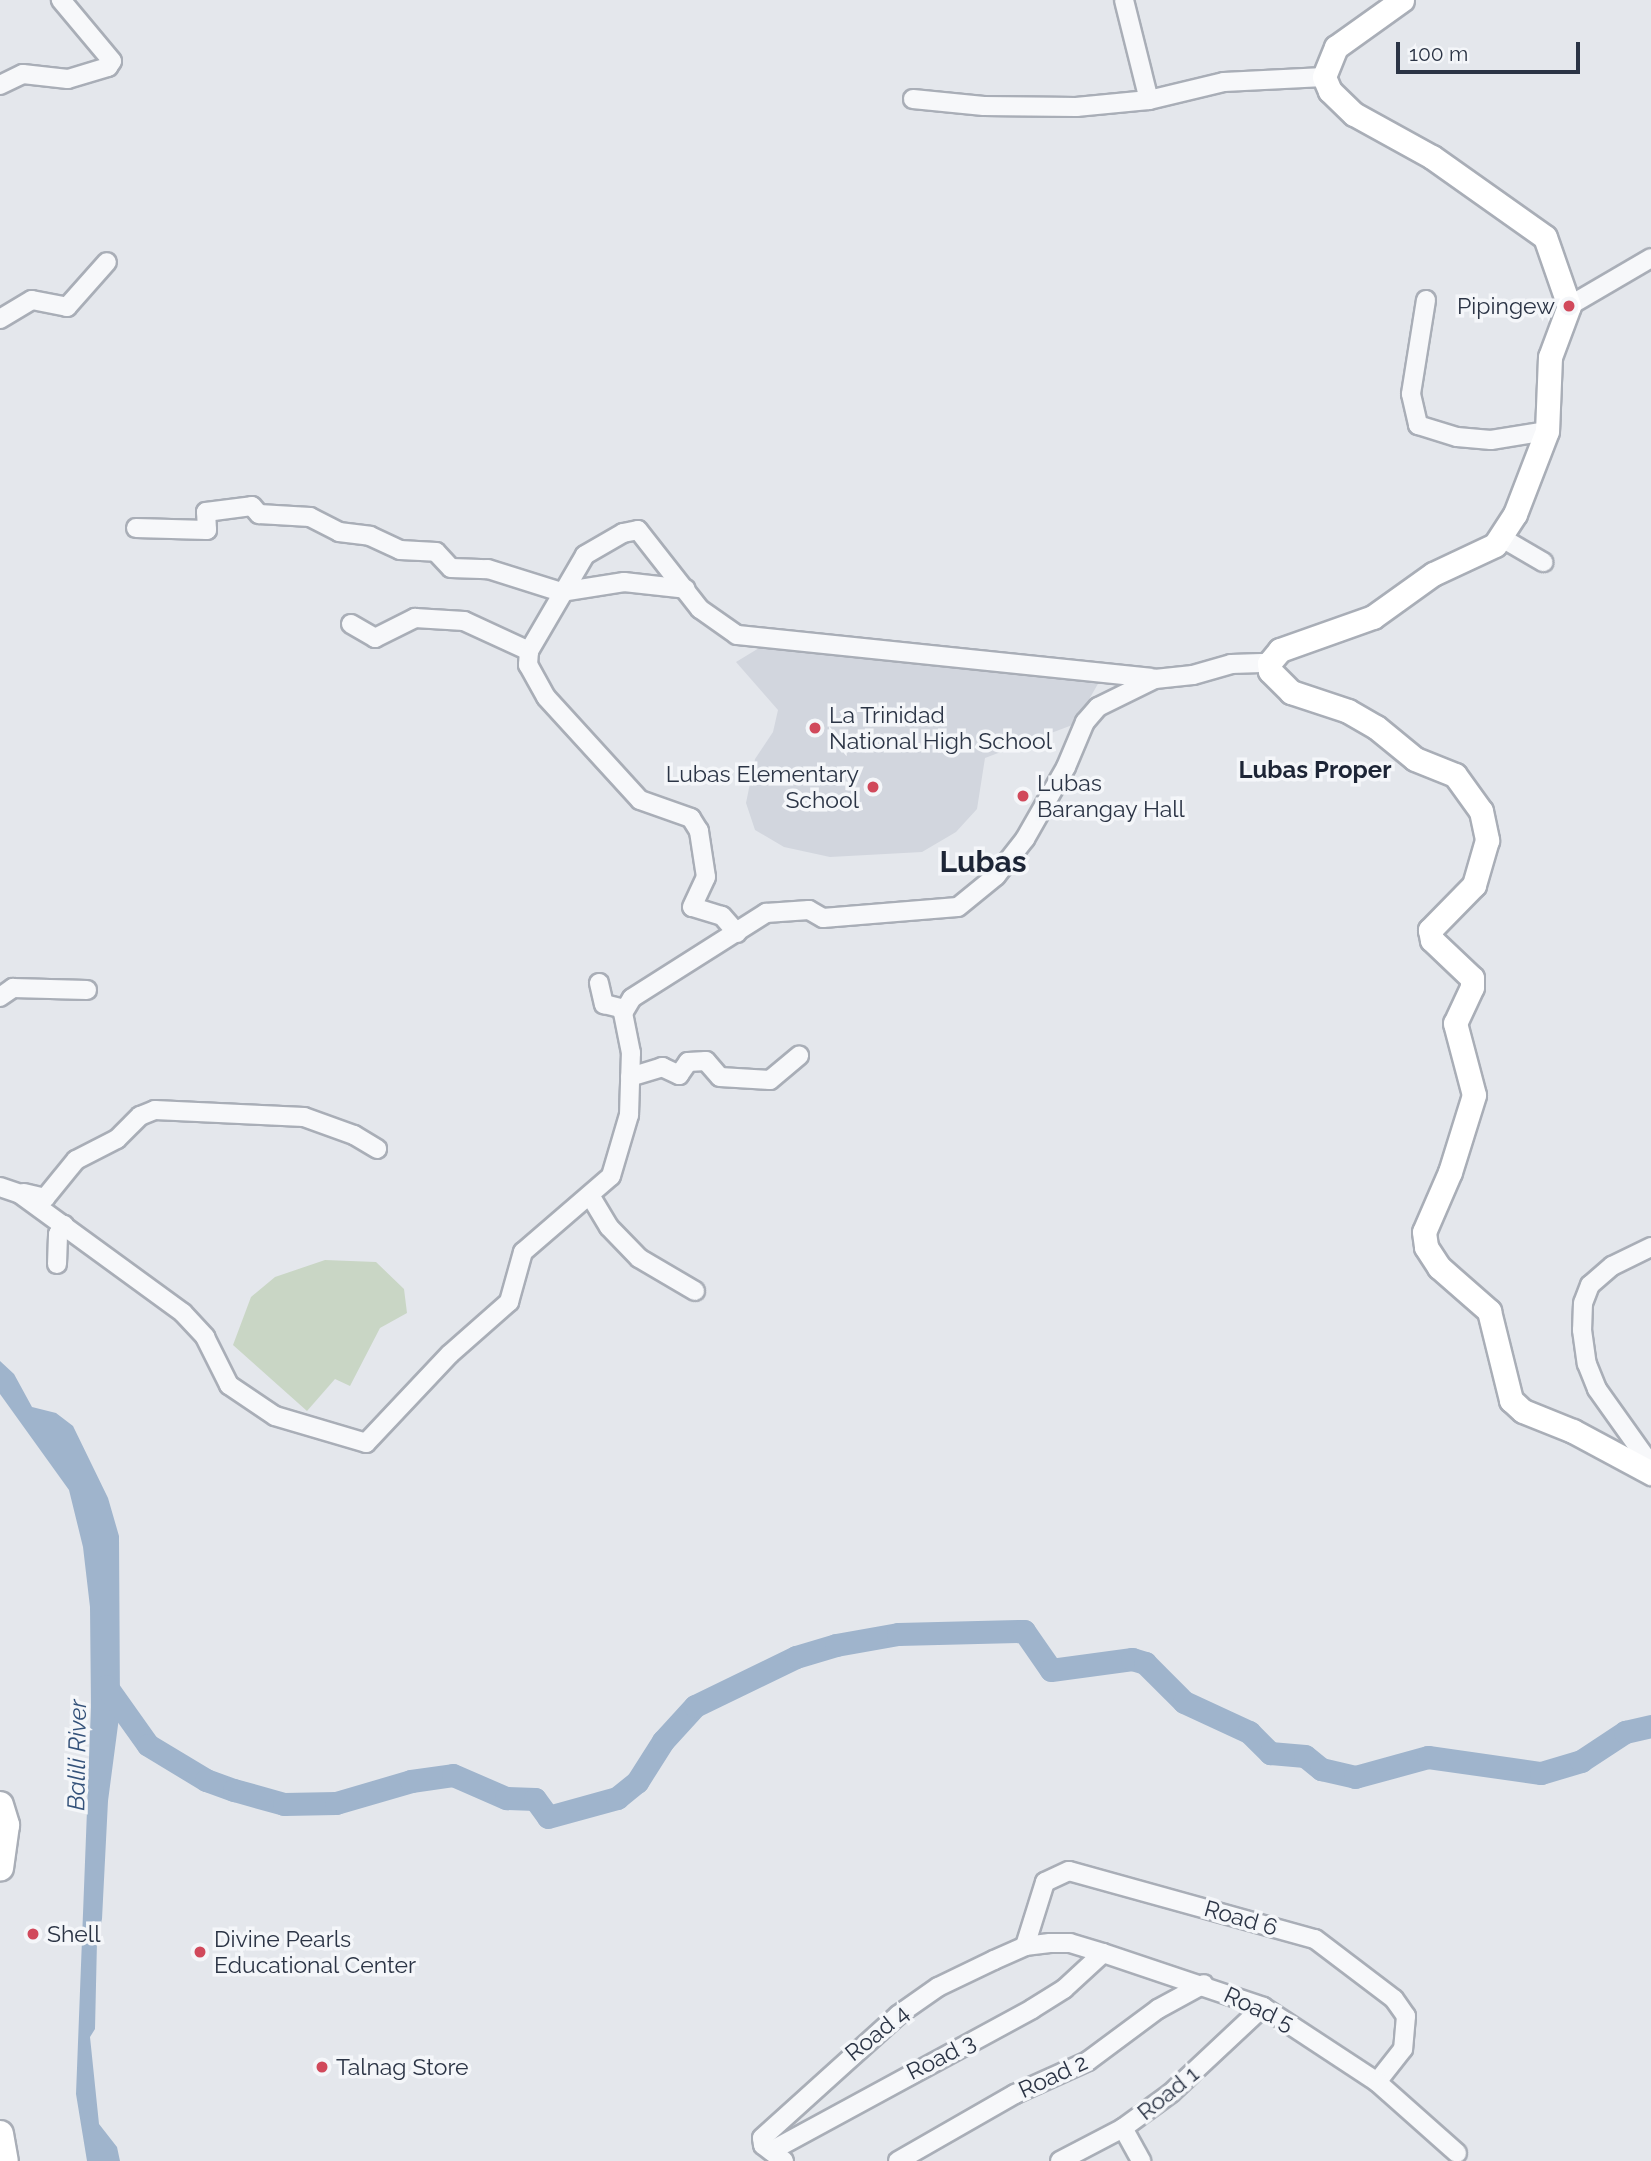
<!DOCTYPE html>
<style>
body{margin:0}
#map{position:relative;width:1651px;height:2161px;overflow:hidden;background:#e4e7ec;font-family:Raleway,sans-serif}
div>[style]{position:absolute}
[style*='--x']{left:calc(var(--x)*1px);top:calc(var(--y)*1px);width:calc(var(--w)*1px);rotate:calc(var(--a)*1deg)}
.built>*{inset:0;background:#d2d6de}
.green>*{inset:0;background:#c9d6c5}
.water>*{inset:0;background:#9fb4cc}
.river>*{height:23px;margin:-11.5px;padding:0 11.5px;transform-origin:11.5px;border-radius:11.5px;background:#9fb4cc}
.roads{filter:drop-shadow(2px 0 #a9aeb7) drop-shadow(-2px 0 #a9aeb7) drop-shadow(0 2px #a9aeb7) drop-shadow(0 -2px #a9aeb7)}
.minor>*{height:18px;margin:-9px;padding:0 9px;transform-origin:9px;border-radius:9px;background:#f7f8fa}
.major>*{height:23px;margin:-11.5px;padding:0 11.5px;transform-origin:11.5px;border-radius:11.5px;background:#fff}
.highway>*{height:26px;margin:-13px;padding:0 13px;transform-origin:13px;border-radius:13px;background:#fff}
.dots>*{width:19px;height:19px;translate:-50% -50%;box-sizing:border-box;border:4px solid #f4f6f9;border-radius:50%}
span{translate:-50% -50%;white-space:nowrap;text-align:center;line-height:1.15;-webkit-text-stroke:7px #f4f6f9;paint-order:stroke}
.poi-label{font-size:23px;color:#2b3445}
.right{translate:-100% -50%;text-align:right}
.left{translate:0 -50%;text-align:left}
.street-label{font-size:23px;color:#2b3445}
.neighbourhood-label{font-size:24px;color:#1d2536;font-weight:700}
.water-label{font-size:24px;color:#34527a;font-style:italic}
.district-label{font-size:30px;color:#1d2536;font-weight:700}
.scale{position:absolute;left:1396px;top:42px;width:184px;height:32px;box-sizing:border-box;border:4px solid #2b3445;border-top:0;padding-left:9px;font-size:21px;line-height:24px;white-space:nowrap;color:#2b3445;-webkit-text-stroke:5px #f4f6f9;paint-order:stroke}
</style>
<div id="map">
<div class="built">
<i style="clip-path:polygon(764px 645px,992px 669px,1099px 682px,1075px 724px,985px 758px,977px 809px,956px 832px,922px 852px,830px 857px,784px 847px,755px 830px,746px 803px,755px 759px,773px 732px,778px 710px,736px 662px)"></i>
</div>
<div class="green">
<i style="clip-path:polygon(325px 1260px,376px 1262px,404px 1289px,407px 1313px,380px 1328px,350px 1386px,335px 1379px,307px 1411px,233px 1345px,251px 1297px,275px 1277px)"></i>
</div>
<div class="water">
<i style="clip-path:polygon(0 1361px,14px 1374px,32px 1407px,56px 1413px,73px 1426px,108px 1498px,119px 1536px,120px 1710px,108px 1801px,102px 1919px,97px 1941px,95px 2029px,90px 2037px,99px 2124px,117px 2147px,120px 2161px,87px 2161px,76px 2094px,91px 1707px,90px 1607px,83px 1547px,69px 1490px,0 1394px)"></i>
</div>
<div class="river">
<i style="--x:106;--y:1686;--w:72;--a:54.6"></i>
<i style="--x:148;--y:1745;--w:68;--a:31.1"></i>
<i style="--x:206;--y:1780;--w:30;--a:20"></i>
<i style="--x:234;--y:1790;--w:52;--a:15.6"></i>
<i style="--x:284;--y:1804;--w:52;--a:-1.1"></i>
<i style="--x:336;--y:1803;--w:78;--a:-16.3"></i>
<i style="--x:411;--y:1781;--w:42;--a:-8.1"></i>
<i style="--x:453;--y:1775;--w:58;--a:23.5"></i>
<i style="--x:506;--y:1798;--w:29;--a:2"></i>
<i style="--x:535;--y:1799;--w:22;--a:54"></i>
<i style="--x:548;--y:1817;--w:72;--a:-15.4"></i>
<i style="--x:617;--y:1798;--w:26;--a:-39"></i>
<i style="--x:637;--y:1782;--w:49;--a:-57.6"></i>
<i style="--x:663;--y:1741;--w:47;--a:-47.6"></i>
<i style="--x:695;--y:1706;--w:112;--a:-25.9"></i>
<i style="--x:796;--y:1657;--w:42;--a:-16.7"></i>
<i style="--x:836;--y:1645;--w:63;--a:-10.1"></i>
<i style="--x:898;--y:1634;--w:126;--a:-1.4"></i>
<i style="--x:1024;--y:1631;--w:47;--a:55.3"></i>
<i style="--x:1051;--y:1670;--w:82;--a:-7.7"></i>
<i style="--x:1132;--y:1659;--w:14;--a:17"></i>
<i style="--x:1145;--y:1663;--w:55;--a:45"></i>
<i style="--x:1184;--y:1702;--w:72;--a:24.8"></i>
<i style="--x:1249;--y:1732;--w:30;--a:45"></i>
<i style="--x:1270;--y:1753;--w:35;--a:5"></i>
<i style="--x:1305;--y:1756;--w:21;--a:39"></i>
<i style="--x:1321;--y:1769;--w:35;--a:13"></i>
<i style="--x:1355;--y:1777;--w:76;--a:-15.3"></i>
<i style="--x:1428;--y:1757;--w:114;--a:8.1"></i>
<i style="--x:1541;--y:1773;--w:42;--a:-16.7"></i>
<i style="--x:1581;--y:1761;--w:53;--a:-33.4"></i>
<i style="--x:1625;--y:1732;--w:27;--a:-13"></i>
</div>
<div class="roads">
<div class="minor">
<i style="--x:1124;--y:0;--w:103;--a:76"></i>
<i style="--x:0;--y:85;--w:25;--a:-26"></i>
<i style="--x:23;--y:74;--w:45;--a:6.3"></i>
<i style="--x:68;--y:79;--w:42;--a:-16.7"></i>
<i style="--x:108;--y:67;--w:7;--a:-56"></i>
<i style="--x:112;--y:61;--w:80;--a:-129.9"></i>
<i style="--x:913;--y:99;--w:71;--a:5.6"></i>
<i style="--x:984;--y:106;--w:92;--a:0.6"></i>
<i style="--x:1076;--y:107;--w:73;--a:-5.5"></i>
<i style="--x:1149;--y:100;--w:77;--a:-13.5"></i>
<i style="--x:1224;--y:82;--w:100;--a:-2.9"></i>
<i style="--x:1426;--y:300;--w:95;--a:99.1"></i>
<i style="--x:1411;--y:394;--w:32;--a:77"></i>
<i style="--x:1418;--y:425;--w:41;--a:17.1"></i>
<i style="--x:1457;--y:437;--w:34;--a:5"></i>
<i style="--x:1491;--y:440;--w:57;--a:-9.1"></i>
<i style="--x:1569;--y:306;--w:95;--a:-30.3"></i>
<i style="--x:0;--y:319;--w:37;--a:-31"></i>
<i style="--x:32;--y:300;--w:36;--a:11"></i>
<i style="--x:67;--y:307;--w:60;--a:-48.4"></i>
<i style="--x:136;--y:528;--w:71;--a:1.6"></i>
<i style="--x:207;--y:530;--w:18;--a:-93"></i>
<i style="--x:206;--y:512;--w:46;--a:-7.4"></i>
<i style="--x:252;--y:506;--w:11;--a:49"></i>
<i style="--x:259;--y:514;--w:51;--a:3.4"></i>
<i style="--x:310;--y:517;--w:33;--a:27"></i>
<i style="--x:339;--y:532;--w:31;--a:7"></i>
<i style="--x:370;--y:536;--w:33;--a:25"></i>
<i style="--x:400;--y:550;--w:36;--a:3"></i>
<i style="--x:436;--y:552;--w:22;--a:47"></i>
<i style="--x:451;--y:568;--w:37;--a:2"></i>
<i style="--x:488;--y:569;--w:77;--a:17.5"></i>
<i style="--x:561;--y:592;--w:64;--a:-9"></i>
<i style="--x:624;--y:582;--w:62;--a:6.4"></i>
<i style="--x:1502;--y:538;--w:48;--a:30.3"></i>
<i style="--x:351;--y:624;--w:28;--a:30"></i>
<i style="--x:375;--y:638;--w:45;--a:-26.6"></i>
<i style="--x:415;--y:618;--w:49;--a:3.5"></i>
<i style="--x:464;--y:621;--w:72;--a:24.8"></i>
<i style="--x:737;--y:933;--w:23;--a:-131"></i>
<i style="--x:722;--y:916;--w:31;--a:-163"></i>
<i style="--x:692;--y:907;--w:33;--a:-65"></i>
<i style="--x:706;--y:877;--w:47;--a:-98.7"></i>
<i style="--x:699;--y:831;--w:15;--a:-122"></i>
<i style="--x:691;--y:818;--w:54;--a:-160.6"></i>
<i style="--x:640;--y:800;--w:139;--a:-132.4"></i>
<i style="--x:546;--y:697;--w:37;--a:-119"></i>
<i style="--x:528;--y:665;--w:14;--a:-86"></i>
<i style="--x:529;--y:651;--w:111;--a:-59.7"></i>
<i style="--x:585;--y:555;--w:44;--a:-30.1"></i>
<i style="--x:623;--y:533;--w:15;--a:-11"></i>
<i style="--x:638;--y:530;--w:100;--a:51.9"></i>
<i style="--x:700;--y:609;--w:45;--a:35.1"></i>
<i style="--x:737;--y:635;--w:416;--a:5.9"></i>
<i style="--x:599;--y:983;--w:22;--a:77"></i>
<i style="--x:604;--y:1004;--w:21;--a:14"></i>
<i style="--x:0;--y:997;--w:16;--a:-35"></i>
<i style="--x:13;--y:988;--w:74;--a:1.5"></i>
<i style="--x:630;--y:1077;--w:34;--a:-17"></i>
<i style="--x:662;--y:1067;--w:19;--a:25"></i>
<i style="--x:679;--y:1075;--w:16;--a:-55"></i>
<i style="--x:688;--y:1062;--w:18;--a:-3"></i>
<i style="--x:706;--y:1061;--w:21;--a:49"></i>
<i style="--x:720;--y:1077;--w:50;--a:3.4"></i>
<i style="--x:770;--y:1080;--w:38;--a:-40"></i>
<i style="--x:0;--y:1187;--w:21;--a:19"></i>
<i style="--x:20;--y:1194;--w:202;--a:36.1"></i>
<i style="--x:183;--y:1313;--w:33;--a:47"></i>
<i style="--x:205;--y:1337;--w:54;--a:63.4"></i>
<i style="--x:229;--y:1385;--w:55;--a:34"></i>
<i style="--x:275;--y:1416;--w:95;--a:16.5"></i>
<i style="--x:366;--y:1443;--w:122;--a:-46.7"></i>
<i style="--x:450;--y:1354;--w:79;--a:-41.4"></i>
<i style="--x:509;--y:1302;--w:52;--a:-74.4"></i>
<i style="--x:523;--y:1252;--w:116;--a:-40.8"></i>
<i style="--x:611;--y:1176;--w:64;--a:-73.6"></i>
<i style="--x:629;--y:1115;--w:62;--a:-88.2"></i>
<i style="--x:631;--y:1053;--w:41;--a:-101.3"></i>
<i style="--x:623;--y:1013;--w:17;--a:-59"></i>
<i style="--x:632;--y:998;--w:159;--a:-32.4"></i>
<i style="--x:766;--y:913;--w:43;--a:-4"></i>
<i style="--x:809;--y:910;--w:16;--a:30"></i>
<i style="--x:823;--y:918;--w:135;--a:-4.7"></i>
<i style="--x:958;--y:907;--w:49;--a:-39.2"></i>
<i style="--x:996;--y:876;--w:47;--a:-51.9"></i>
<i style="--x:1025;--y:839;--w:83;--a:-60.3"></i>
<i style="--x:1066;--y:767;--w:49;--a:-67.1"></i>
<i style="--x:1085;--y:722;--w:20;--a:-49"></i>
<i style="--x:1098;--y:707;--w:64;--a:-26.2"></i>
<i style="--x:1155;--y:679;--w:38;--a:-6"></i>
<i style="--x:1193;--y:675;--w:40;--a:-16"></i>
<i style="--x:1231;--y:664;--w:38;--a:-2"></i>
<i style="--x:24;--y:1193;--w:22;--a:13"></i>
<i style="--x:45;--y:1198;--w:49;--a:-50.8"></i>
<i style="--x:76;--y:1160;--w:46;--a:-27.1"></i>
<i style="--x:117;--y:1139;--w:33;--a:-45"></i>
<i style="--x:140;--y:1116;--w:16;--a:-22"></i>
<i style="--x:155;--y:1110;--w:149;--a:2.7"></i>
<i style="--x:304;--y:1117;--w:53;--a:19.8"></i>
<i style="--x:354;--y:1135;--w:27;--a:31"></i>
<i style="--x:591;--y:1197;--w:35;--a:59"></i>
<i style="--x:609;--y:1227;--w:43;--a:45.9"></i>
<i style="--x:639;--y:1258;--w:65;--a:30.5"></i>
<i style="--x:1651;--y:1247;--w:43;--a:154"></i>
<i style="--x:1612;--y:1266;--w:29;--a:139"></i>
<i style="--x:1590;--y:1285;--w:19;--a:111"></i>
<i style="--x:1583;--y:1303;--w:27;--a:92"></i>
<i style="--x:1582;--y:1330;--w:34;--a:82"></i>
<i style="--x:1587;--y:1364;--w:27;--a:68"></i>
<i style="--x:1597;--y:1389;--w:93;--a:54.6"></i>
<i style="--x:57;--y:1264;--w:30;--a:-88"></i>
<i style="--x:58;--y:1234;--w:11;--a:-56"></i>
<i style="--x:1025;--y:1946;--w:67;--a:-72.6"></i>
<i style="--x:1045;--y:1882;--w:26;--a:-25"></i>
<i style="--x:1069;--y:1871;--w:255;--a:15.5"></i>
<i style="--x:1315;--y:1939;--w:99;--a:37.2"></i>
<i style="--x:1394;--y:1999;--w:21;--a:55"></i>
<i style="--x:1406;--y:2016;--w:33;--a:95"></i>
<i style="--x:1403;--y:2049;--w:42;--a:128.2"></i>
<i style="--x:1123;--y:2128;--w:38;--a:61"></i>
<i style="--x:771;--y:2151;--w:297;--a:-28.5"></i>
<i style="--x:1032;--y:2009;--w:38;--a:-32"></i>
<i style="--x:1064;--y:1989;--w:53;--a:-42.7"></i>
<i style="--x:784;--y:2161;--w:26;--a:-143"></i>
<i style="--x:763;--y:2145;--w:7;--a:-98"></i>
<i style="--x:762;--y:2138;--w:183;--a:-42.1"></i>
<i style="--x:898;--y:2015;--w:49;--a:-35"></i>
<i style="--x:938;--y:1987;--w:62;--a:-25.7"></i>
<i style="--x:994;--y:1960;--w:34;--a:-24"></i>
<i style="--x:1025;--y:1946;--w:25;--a:-7"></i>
<i style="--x:1050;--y:1943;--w:20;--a:0"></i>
<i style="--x:1070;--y:1943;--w:34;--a:17"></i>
<i style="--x:1103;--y:1953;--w:169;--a:18.6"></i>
<i style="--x:1263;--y:2007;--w:136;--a:33.3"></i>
<i style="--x:1377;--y:2082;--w:107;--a:41.6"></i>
<i style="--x:898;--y:2161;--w:135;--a:-29.8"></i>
<i style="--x:1015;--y:2094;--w:80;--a:-24.3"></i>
<i style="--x:1088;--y:2061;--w:87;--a:-36.6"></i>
<i style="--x:1158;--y:2009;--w:52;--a:-28.5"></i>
<i style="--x:1060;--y:2161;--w:71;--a:-27.6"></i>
<i style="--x:1123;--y:2128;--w:59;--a:-36.1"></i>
<i style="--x:1171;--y:2093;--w:126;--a:-43.1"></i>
</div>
<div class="major">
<i style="--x:1402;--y:0;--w:81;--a:144.5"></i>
<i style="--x:1336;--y:47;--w:32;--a:112"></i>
<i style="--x:1324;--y:77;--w:15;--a:67"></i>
<i style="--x:1330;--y:91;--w:33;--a:44"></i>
<i style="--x:1354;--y:114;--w:89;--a:28.9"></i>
<i style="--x:1432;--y:157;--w:138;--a:35.3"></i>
<i style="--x:1545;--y:237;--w:73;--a:70.8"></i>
<i style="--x:1569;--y:306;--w:54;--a:110.4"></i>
<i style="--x:1550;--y:357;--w:74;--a:92.3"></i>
<i style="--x:1547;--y:431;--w:89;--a:111.1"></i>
<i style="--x:1515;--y:514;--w:37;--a:123"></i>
<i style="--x:1495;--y:545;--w:68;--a:154.9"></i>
<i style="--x:1433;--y:574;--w:74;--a:144.4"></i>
<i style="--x:1373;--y:617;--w:99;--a:160.5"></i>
<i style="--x:1280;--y:650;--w:17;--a:130"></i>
<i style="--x:1269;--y:663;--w:8;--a:83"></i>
<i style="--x:1270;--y:671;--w:30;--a:45"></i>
<i style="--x:1291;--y:692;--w:60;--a:18.4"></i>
<i style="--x:1348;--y:711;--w:32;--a:30"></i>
<i style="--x:1376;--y:727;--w:50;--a:39.4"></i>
<i style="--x:1415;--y:759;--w:43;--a:21.8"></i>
<i style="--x:1455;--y:775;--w:44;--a:54.2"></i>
<i style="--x:1481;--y:811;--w:30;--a:78"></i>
<i style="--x:1487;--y:840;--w:47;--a:106.1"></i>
<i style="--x:1474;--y:885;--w:63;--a:134.4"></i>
<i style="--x:1430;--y:930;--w:10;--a:79"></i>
<i style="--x:1432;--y:940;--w:55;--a:43.5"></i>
<i style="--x:1472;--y:978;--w:9;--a:90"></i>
<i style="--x:1472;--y:987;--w:40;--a:115"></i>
<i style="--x:1455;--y:1023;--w:74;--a:75.2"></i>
<i style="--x:1474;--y:1095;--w:81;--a:107.3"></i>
<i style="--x:1450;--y:1172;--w:65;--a:113.4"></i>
<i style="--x:1424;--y:1232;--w:15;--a:82"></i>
<i style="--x:1426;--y:1247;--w:24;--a:57"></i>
<i style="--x:1439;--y:1267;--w:67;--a:41.3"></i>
<i style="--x:1489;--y:1311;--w:92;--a:76.1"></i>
<i style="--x:1511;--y:1400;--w:16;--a:43"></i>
<i style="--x:1523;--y:1411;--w:54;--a:21.8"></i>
<i style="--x:1573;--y:1431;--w:89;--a:28.3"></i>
</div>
<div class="highway">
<i style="--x:0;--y:1805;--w:21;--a:73"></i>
<i style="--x:6;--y:1825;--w:43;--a:97.9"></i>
<i style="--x:0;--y:2134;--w:27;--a:80"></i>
</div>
</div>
<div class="dots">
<i style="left:1569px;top:306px;background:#d1495b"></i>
<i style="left:815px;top:728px;background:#d1495b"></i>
<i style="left:873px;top:787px;background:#d1495b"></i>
<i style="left:1023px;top:796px;background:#d1495b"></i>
<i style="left:33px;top:1934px;background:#d1495b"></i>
<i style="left:200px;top:1952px;background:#d1495b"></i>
<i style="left:322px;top:2067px;background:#d1495b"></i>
</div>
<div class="poi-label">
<span class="right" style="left:1555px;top:306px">Pipingew</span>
<span class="left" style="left:829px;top:728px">La Trinidad<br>National High School</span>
<span class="right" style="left:859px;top:787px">Lubas Elementary<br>School</span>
<span class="left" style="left:1037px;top:796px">Lubas<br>Barangay Hall</span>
<span class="left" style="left:47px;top:1934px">Shell</span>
<span class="left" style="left:214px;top:1952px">Divine Pearls<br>Educational Center</span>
<span class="left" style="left:336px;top:2067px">Talnag Store</span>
</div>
<div class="street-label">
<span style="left:1241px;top:1918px;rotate:16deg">Road 6</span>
<span style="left:1259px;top:2009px;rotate:25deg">Road 5</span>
<span style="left:877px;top:2033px;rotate:-39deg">Road 4</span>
<span style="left:941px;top:2057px;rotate:-27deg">Road 3</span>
<span style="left:1053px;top:2076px;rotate:-25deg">Road 2</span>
<span style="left:1168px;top:2093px;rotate:-39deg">Road 1</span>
</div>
<div class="neighbourhood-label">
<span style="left:1315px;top:770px">Lubas Proper</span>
</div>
<div class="water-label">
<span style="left:77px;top:1755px;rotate:-89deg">Balili River</span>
</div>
<div class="district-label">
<span style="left:983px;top:862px">Lubas</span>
</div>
<div class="scale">100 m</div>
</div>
